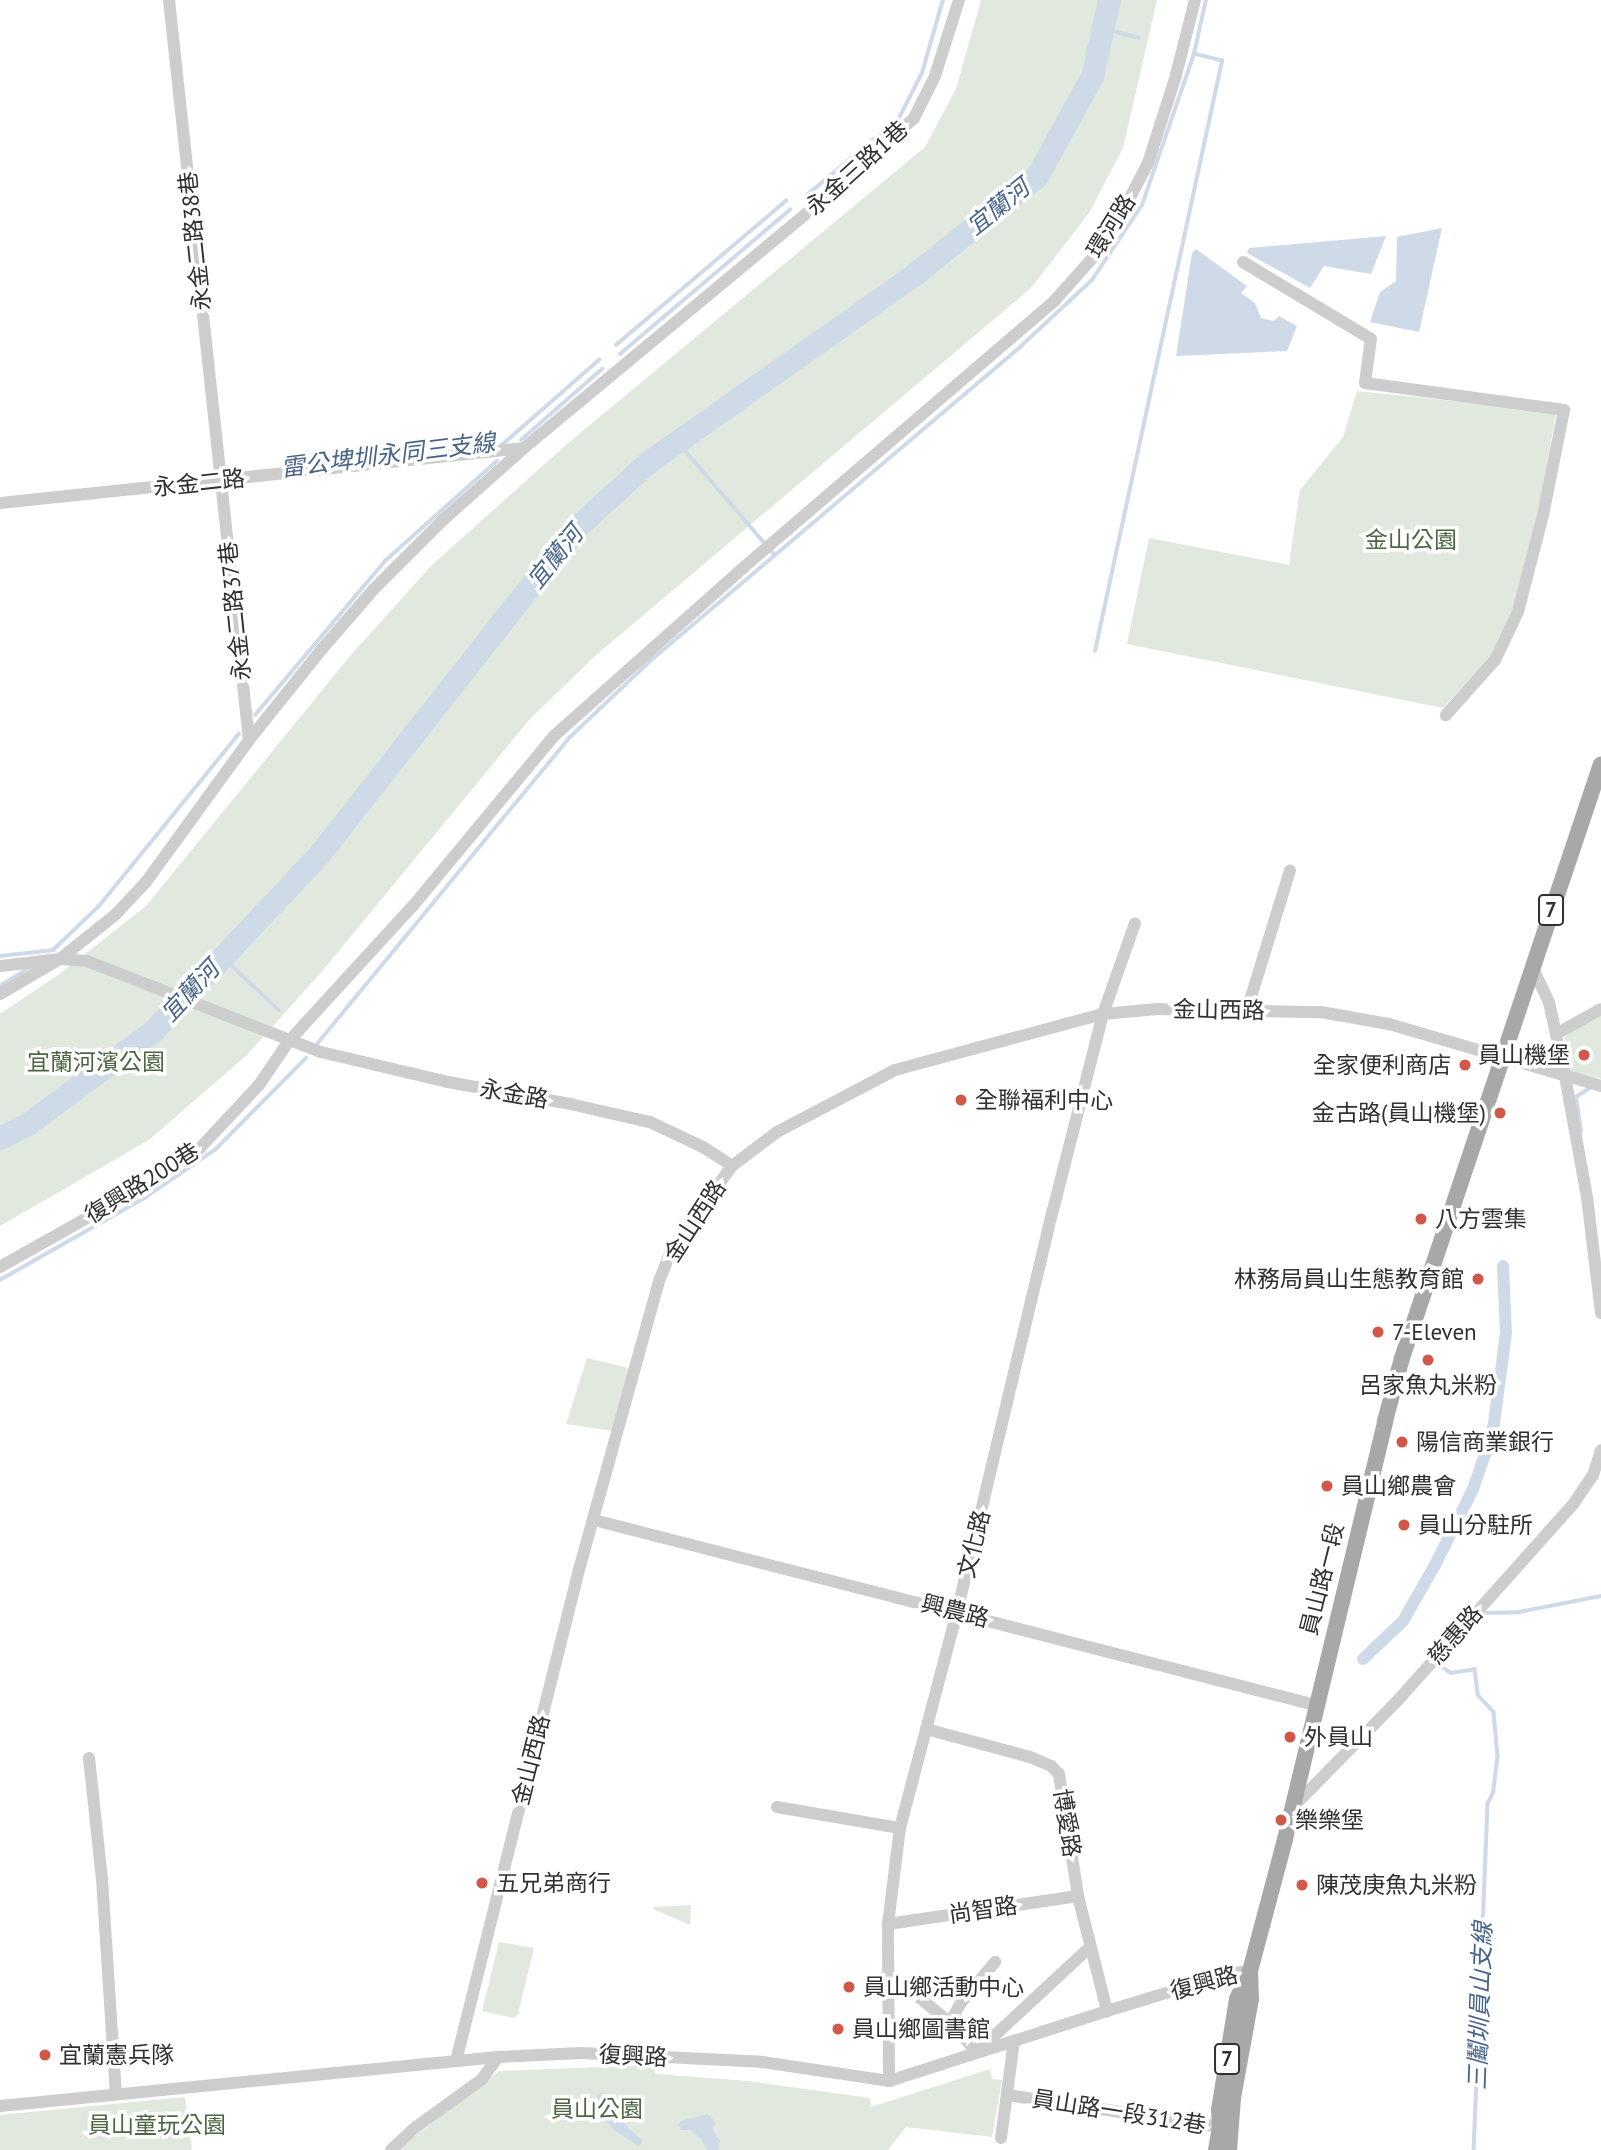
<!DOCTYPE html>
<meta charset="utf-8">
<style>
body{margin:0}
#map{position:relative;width:1601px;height:2150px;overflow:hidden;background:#fff;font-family:"PT Sans","Noto Sans TC",sans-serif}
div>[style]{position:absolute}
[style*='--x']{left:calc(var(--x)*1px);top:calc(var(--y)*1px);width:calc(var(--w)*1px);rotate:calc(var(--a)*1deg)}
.green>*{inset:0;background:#e1e8dd}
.water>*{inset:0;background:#cfdae9}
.stream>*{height:3.5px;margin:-1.75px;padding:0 1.75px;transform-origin:1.75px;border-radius:1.75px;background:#cfdae9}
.canal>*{height:12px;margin:-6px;padding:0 6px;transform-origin:6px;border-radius:6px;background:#cfdae9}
.river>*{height:23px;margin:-11.5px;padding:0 11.5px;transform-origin:11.5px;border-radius:11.5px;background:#cfdae9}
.minor>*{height:12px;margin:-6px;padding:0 6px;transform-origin:6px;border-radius:6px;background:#cdcdcd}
.major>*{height:16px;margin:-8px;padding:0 8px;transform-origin:8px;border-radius:8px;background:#a8a8a8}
.dots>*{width:19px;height:19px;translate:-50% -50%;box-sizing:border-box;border:4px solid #fff;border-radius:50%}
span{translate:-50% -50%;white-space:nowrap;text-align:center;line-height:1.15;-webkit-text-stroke:7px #fff;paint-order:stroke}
.shield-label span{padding:2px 5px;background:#fff;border:2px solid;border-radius:5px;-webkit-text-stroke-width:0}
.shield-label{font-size:21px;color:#303030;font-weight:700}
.street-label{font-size:23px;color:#303030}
.park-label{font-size:23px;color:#4d6742}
.poi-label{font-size:23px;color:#303030}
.right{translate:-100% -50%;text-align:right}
.left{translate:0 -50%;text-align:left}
.water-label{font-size:24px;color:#476489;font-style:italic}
</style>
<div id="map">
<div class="green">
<i style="clip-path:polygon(981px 0,1157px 0,1123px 148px,1089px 213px,1031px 288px,595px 656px,530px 719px,324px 969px,248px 1054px,149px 1140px,0 1226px,0 1014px,61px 973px,146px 906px,350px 656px,432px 565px,567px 444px,925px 147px,956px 89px)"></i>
<i style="clip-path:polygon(1357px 391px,1556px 412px,1539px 513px,1513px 610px,1489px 659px,1443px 708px,1127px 644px,1149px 538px,1289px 565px,1300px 490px,1343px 437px)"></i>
<i style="clip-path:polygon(1601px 1012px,1601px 1079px,1570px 1073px,1565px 1037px,1576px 1026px)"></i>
<i style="clip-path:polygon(587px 1358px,629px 1368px,613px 1431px,566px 1424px)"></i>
<i style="clip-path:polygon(691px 1905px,690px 1925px,653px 1909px,654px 1907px)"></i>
<i style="clip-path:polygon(499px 1942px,534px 1948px,518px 2014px,514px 2018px,482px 2011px)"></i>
<i style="clip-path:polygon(626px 2066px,653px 2066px,656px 2074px,748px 2081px,870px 2098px,871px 2107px,990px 2069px,992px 2079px,1002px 2080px,992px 2137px,906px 2127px,888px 2150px,397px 2150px,499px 2071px)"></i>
<i style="clip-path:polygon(185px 2097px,192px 2150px,0 2150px,0 2115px)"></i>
</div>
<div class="water">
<i style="clip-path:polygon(1442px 228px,1419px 332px,1370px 322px,1380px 292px,1396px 281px,1397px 237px)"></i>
<i style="clip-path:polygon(1386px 236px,1371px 274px,1324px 266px,1310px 288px,1247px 253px,1249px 248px)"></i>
<i style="clip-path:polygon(1196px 249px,1247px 286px,1241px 293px,1255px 303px,1261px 318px,1274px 321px,1279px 316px,1297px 326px,1287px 351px,1176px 356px,1192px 253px)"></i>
<i style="clip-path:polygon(602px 2092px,609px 2096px,628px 2128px,642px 2140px,642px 2144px,638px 2146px,614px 2130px,600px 2114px,597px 2096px)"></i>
<i style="clip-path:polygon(708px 2114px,715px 2122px,713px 2130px,720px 2141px,718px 2150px,707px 2150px,701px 2139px,690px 2130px,681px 2130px,679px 2125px,681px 2121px)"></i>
</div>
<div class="stream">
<i style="--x:1102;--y:28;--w:38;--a:15"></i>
<i style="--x:807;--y:195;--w:120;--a:-39.9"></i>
<i style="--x:899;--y:118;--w:51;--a:-62.9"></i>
<i style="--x:922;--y:73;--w:76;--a:-74"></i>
<i style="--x:616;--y:345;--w:223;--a:-40.3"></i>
<i style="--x:620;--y:354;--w:223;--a:-40.3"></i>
<i style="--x:521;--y:440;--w:108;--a:-41.2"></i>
<i style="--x:677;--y:441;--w:150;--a:49.3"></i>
<i style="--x:438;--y:451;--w:65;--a:-6.1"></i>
<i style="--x:503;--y:444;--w:128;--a:-41.2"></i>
<i style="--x:1095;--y:651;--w:604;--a:-77.85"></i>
<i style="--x:1222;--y:61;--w:29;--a:-166"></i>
<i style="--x:255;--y:715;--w:202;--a:-49.8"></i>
<i style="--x:385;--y:561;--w:150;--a:-41.8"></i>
<i style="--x:53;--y:950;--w:64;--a:-43.7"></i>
<i style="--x:99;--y:906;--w:222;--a:-50.9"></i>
<i style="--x:0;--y:956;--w:54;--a:-6.3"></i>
<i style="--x:230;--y:964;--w:67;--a:43.2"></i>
<i style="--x:0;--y:986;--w:36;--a:-32"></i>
<i style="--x:317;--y:1044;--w:395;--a:-50.5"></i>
<i style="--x:568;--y:739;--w:112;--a:-43.5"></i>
<i style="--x:649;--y:662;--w:487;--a:-40.3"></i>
<i style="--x:1020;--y:347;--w:98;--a:-42.9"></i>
<i style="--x:1092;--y:280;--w:90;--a:-56.3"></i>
<i style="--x:1142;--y:205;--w:160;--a:-71"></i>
<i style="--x:1194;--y:54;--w:55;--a:-77.5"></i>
<i style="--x:1581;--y:1132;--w:35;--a:-98"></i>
<i style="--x:1576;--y:1097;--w:17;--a:-33"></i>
<i style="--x:0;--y:1280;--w:168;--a:-29.6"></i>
<i style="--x:146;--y:1197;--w:85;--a:-34.4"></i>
<i style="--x:216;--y:1149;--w:128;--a:-45.3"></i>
<i style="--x:1480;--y:1613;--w:39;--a:-1"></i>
<i style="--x:1519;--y:1612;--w:84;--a:-11"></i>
<i style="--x:1437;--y:1663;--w:17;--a:36"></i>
<i style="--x:1451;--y:1673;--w:24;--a:-9"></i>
<i style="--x:1475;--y:1669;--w:26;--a:83"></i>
<i style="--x:1478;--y:1695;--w:23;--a:47"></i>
<i style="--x:1494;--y:1712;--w:45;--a:84.9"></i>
<i style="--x:1498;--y:1757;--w:35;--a:97"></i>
<i style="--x:1494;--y:1792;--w:13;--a:117"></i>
<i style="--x:1488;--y:1804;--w:346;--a:92.3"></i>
</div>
<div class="canal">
<i style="--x:1363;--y:1659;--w:55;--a:-43.5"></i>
<i style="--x:1403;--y:1621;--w:64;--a:-60.3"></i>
<i style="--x:1435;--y:1565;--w:85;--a:-63.4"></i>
<i style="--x:1473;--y:1489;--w:36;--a:-71"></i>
<i style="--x:1485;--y:1455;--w:33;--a:-74"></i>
<i style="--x:1494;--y:1423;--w:91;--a:-82.4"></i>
<i style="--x:1506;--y:1333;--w:67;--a:-92.6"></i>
</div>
<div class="river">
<i style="--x:0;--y:1138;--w:33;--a:-27"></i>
<i style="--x:29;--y:1123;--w:156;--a:-36.6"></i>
<i style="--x:154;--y:1030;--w:243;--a:-46.8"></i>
<i style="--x:320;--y:853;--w:414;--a:-51.8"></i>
<i style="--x:576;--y:528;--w:96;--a:-42.5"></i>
<i style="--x:647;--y:463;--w:329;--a:-35.2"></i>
<i style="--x:916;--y:273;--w:155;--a:-38.7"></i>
<i style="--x:1037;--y:176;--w:114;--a:-61.2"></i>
<i style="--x:1092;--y:76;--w:78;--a:-77.4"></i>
</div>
<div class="minor">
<i style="--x:169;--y:0;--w:744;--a:83.83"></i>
<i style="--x:1243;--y:262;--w:149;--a:31"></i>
<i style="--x:1371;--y:339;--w:44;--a:97.8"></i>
<i style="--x:1365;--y:383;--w:201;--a:7.7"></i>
<i style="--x:1564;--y:410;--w:107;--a:101.3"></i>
<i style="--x:1543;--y:515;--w:100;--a:104.5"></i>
<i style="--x:1518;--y:612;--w:53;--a:115.6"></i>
<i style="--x:1495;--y:660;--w:74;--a:131.7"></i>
<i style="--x:0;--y:503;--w:527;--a:-5.99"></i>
<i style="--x:0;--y:966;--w:60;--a:-6.7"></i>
<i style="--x:60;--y:959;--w:27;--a:4"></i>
<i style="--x:87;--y:961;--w:251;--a:21.3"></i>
<i style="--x:321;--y:1052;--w:130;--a:13.3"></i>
<i style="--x:448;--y:1082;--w:124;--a:10.2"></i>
<i style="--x:570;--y:1104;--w:82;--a:12.7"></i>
<i style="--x:650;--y:1122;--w:59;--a:25.3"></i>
<i style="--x:703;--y:1147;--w:35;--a:33"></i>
<i style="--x:1532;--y:967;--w:39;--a:64"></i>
<i style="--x:1549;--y:1002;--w:76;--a:77.8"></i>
<i style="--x:1565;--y:1076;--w:123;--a:79.7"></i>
<i style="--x:1587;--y:1197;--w:117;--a:83.1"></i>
<i style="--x:0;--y:994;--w:69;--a:-30.3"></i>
<i style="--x:60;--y:959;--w:70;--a:-38.7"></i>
<i style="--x:115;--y:915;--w:45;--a:-46.8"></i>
<i style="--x:146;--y:882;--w:175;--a:-54"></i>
<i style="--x:249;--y:740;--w:117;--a:-51.3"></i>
<i style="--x:322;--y:649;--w:79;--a:-49.1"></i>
<i style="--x:374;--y:589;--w:98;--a:-45"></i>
<i style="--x:443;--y:520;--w:108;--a:-41.6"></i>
<i style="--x:524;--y:448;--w:359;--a:-39.7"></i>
<i style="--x:800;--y:219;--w:152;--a:-41.5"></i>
<i style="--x:914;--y:118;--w:47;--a:-63.4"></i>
<i style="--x:935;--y:76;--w:80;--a:-72.5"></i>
<i style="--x:1247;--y:1010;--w:146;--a:-72.9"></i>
<i style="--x:1556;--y:1034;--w:51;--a:-29.1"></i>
<i style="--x:0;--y:1267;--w:163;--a:-29.4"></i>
<i style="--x:142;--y:1187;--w:70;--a:-33.9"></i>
<i style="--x:200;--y:1148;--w:86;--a:-46.9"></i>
<i style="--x:259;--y:1085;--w:53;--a:-55.7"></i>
<i style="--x:289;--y:1041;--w:182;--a:-47.5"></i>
<i style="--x:412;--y:907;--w:224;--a:-50.3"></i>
<i style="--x:555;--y:735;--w:253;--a:-41.6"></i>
<i style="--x:744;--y:567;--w:410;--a:-40.6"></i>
<i style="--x:1055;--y:300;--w:52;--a:-48.1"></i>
<i style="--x:1090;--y:261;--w:51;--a:-55.4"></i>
<i style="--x:1119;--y:219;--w:63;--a:-62.6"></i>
<i style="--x:1148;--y:163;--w:92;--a:-72.3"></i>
<i style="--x:1176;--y:75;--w:77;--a:-75.8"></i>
<i style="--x:594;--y:1520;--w:744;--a:14.39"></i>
<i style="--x:926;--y:1729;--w:108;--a:15.1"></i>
<i style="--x:1030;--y:1757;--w:23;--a:23"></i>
<i style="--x:1051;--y:1766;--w:11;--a:45"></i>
<i style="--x:1059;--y:1774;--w:123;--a:81.1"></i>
<i style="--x:1078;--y:1896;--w:119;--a:75.8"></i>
<i style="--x:89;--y:1758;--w:122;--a:83.9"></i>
<i style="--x:102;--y:1879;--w:215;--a:86.3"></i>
<i style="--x:777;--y:1807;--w:125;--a:9.7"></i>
<i style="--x:1292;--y:1808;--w:153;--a:-45.5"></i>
<i style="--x:1399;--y:1699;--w:263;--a:-48.2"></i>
<i style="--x:1574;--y:1503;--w:34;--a:-56"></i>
<i style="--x:1593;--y:1475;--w:26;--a:-72"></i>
<i style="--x:888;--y:1924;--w:192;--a:-8.4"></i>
<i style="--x:887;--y:1976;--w:17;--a:25"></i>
<i style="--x:902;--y:1983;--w:62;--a:39.8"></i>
<i style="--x:950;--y:2023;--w:40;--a:47"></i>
<i style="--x:977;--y:2052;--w:154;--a:-42.9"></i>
<i style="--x:950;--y:2023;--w:21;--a:-62"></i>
<i style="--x:960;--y:2004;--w:55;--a:-50.2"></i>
<i style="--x:456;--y:2061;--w:510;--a:-75.94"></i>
<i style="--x:580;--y:1566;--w:296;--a:-74.5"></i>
<i style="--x:659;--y:1281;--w:31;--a:-68"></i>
<i style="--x:671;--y:1252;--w:105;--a:-54.7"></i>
<i style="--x:732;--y:1166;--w:56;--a:-37.1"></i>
<i style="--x:777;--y:1132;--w:133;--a:-27.7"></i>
<i style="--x:895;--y:1070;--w:215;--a:-15.1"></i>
<i style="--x:1103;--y:1014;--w:55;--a:-5.2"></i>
<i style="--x:1158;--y:1009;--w:163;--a:1.1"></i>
<i style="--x:1321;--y:1012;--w:69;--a:10"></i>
<i style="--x:1389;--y:1024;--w:221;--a:16.3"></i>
<i style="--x:889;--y:2081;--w:157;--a:-90.4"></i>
<i style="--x:888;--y:1924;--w:97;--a:-82.9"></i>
<i style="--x:900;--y:1828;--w:223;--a:-75.2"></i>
<i style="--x:957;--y:1612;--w:413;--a:-76.6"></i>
<i style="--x:1053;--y:1210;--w:202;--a:-75.7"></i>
<i style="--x:1103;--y:1014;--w:96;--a:-70.6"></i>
<i style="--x:1007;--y:2095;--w:223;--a:8.5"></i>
<i style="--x:0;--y:2106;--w:500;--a:-5.62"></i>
<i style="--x:498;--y:2057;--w:83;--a:-2.8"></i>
<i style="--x:581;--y:2053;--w:181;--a:2.8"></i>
<i style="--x:762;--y:2062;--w:128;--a:8.5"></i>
<i style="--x:889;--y:2081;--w:229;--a:-17.8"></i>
<i style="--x:1107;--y:2011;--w:127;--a:-17"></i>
<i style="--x:1228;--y:1974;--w:22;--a:-8"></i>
<i style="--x:1001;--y:2138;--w:98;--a:-82.4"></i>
<i style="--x:391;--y:2150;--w:34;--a:-43"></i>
<i style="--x:416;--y:2127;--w:82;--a:-36"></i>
<i style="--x:482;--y:2079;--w:27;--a:-54"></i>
</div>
<div class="major">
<i style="--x:1216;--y:2150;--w:22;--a:-80"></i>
<i style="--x:1220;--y:2128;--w:18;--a:-93"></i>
<i style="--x:1219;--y:2110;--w:112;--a:-80.8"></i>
<i style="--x:1237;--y:1999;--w:31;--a:-65"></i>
<i style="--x:1250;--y:1971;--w:137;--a:-75.1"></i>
<i style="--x:1285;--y:1839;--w:430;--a:-76.5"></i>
<i style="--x:1385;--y:1421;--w:65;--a:-74.9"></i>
<i style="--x:1402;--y:1358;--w:626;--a:-71.48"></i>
<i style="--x:1229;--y:2150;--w:52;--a:-85.6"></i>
<i style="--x:1233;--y:2098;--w:101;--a:-79.7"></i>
<i style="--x:1251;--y:1999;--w:26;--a:-92"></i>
</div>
<div class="dots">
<i style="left:1584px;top:1055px;background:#d15748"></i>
<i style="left:1465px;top:1065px;background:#d15748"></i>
<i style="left:961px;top:1100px;background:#d15748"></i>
<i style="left:1500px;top:1113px;background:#d15748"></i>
<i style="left:1421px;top:1219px;background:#d15748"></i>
<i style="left:1478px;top:1279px;background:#d15748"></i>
<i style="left:1378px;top:1332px;background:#d15748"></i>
<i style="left:1428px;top:1360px;background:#d15748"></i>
<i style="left:1402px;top:1442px;background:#d15748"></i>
<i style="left:1327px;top:1486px;background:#d15748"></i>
<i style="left:1404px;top:1525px;background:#d15748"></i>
<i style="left:1290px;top:1737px;background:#d15748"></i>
<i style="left:1281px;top:1820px;background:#d15748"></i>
<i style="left:482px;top:1883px;background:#d15748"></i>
<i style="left:1302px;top:1885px;background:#d15748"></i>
<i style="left:849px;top:1987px;background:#d15748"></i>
<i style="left:838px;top:2029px;background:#d15748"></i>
<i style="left:45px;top:2055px;background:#d15748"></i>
</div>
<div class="shield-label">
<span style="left:1551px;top:910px">7</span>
<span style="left:1227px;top:2059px">7</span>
</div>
<div class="street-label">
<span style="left:857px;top:168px;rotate:-42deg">永金三路1巷</span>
<span style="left:1111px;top:226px;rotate:-58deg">環河路</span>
<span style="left:195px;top:241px;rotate:-96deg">永金二路38巷</span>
<span style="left:199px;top:483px;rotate:-6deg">永金二路</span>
<span style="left:235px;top:611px;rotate:-96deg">永金二路37巷</span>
<span style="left:1219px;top:1010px;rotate:1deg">金山西路</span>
<span style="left:514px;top:1094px;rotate:10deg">永金路</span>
<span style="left:142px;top:1183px;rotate:-32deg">復興路200巷</span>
<span style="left:695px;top:1221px;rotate:-57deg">金山西路</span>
<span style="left:974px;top:1544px;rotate:-76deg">文化路</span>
<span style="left:1322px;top:1579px;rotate:-76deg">員山路一段</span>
<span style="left:955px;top:1611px;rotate:14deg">興農路</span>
<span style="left:1455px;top:1635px;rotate:-49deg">慈惠路</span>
<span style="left:531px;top:1760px;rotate:-76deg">金山西路</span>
<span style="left:1067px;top:1823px;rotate:81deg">博愛路</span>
<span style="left:983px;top:1910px;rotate:-8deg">尚智路</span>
<span style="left:1204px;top:1983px;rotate:-15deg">復興路</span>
<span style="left:633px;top:2056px;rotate:3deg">復興路</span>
<span style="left:1119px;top:2112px;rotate:9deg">員山路一段312巷</span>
</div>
<div class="park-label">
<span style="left:1411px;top:540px">金山公園</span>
<span style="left:96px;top:1062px">宜蘭河濱公園</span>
<span style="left:597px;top:2109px">員山公園</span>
<span style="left:157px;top:2125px">員山童玩公園</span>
</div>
<div class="poi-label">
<span class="right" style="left:1570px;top:1055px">員山機堡</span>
<span class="right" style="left:1451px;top:1065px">全家便利商店</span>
<span class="left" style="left:975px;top:1100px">全聯福利中心</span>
<span class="right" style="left:1486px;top:1113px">金古路(員山機堡)</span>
<span class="left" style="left:1435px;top:1219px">八方雲集</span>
<span class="right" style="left:1464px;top:1279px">林務局員山生態教育館</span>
<span class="left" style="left:1392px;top:1332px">7-Eleven</span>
<span style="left:1428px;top:1385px">呂家魚丸米粉</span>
<span class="left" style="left:1416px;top:1442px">陽信商業銀行</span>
<span class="left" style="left:1341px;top:1486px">員山鄉農會</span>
<span class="left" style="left:1418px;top:1525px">員山分駐所</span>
<span class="left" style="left:1304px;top:1737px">外員山</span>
<span class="left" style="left:1295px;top:1820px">樂樂堡</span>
<span class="left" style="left:496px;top:1883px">五兄弟商行</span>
<span class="left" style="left:1316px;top:1885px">陳茂庚魚丸米粉</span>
<span class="left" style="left:863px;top:1987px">員山鄉活動中心</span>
<span class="left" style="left:852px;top:2029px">員山鄉圖書館</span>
<span class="left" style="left:59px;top:2055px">宜蘭憲兵隊</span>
</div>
<div class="water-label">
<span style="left:998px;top:207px;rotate:-39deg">宜蘭河</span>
<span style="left:388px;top:455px;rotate:-7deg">雷公埤圳永同三支線</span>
<span style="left:555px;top:557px;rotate:-51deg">宜蘭河</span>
<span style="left:190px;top:991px;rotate:-47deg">宜蘭河</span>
<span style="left:1480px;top:2006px;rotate:-88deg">三鬮圳員山支線</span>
</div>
</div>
